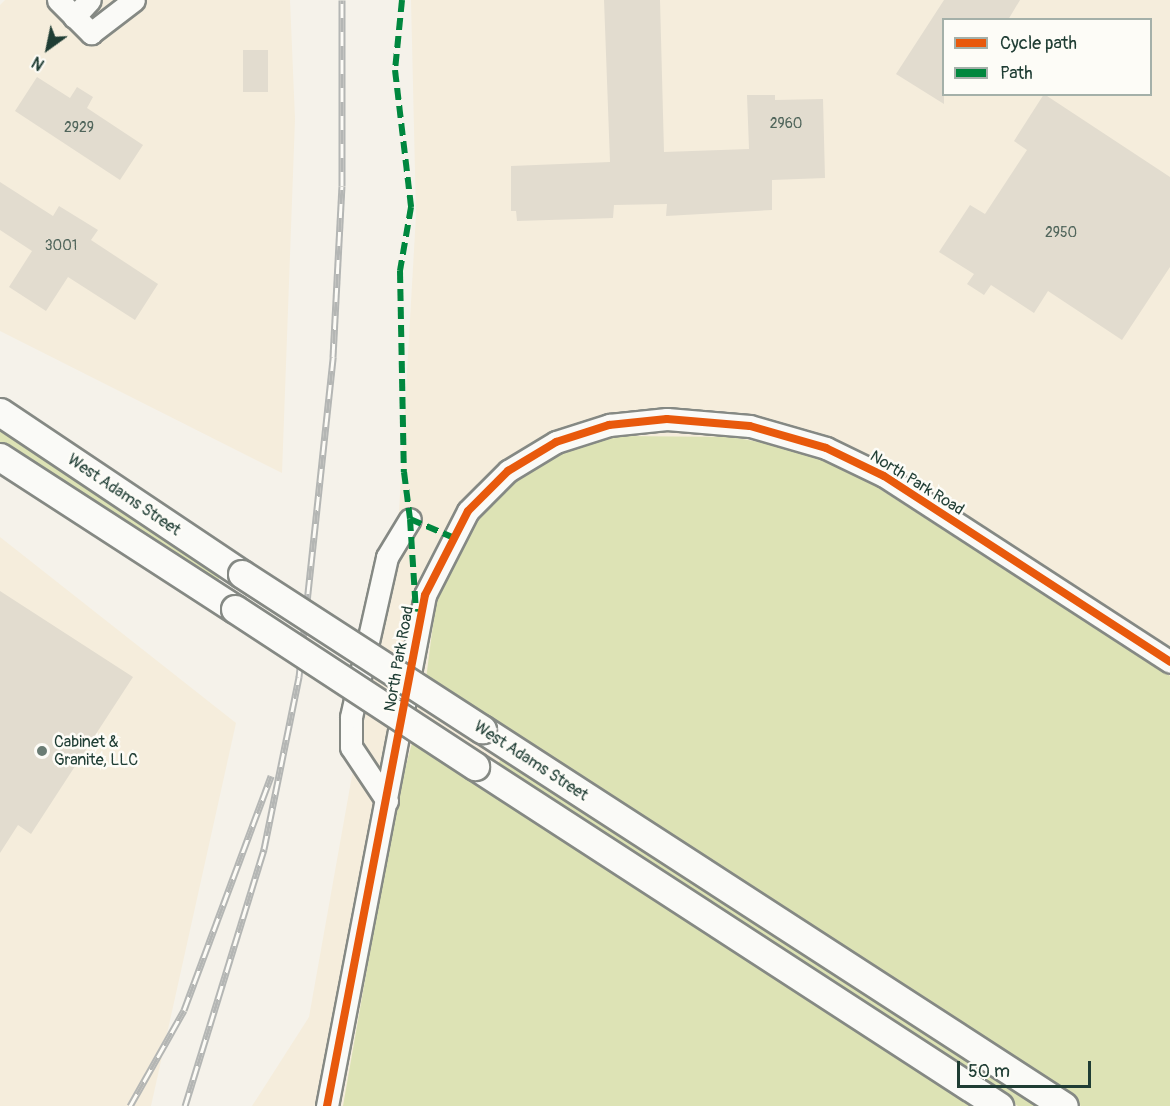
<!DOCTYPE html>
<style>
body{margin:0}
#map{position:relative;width:1170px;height:1106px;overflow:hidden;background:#f5f2ea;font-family:Pangolin,sans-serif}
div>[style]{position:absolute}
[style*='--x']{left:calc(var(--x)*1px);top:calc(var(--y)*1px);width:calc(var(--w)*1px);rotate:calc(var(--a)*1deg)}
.built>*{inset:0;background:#f5eddc}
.green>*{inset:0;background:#dde3b5;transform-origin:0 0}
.building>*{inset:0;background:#e2dccf;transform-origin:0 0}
.roads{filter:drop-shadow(2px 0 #858984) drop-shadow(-2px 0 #858984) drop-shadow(0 2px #858984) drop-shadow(0 -2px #858984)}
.minor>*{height:21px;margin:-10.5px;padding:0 10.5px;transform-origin:10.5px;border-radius:10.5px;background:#fafaf7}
.major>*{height:27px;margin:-13.5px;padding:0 13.5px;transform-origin:13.5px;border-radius:13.5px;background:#fafaf7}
.rail>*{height:7px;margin-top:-3.5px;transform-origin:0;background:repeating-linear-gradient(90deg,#fdfcf7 0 14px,#b4b6b4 0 28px);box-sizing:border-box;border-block:2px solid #b4b6b4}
.bridges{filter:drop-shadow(2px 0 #858984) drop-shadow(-2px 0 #858984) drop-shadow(0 2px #858984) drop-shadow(0 -2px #858984)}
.major-bridge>*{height:27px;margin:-13.5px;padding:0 13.5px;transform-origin:13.5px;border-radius:13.5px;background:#fafaf7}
.quiet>*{height:6px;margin-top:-3px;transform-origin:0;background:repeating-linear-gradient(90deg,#00873e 0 12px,transparent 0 18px)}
.cycleway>*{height:8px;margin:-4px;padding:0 4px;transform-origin:4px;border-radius:4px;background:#e8590c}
.dots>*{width:16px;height:16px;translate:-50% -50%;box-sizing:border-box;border:3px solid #fdfcf7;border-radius:50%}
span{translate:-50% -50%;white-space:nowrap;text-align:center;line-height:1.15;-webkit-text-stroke:5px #fdfcf7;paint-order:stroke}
.number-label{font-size:14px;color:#50655b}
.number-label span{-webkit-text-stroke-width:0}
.street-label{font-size:16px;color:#1f3d34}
.poi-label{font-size:16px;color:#1f3d34}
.left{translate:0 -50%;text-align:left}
.legend{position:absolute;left:942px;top:18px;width:210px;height:78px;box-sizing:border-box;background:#fdfcf7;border:2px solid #a4b0a9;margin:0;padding:8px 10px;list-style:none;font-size:18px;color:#1f3d34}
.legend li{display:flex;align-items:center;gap:12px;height:30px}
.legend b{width:30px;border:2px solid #a4b0a9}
.north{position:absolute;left:18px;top:18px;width:60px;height:60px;-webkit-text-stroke:4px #fdfcf7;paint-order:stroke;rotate:213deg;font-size:16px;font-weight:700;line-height:24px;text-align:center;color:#1f3d34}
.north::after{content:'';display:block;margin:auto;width:21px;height:27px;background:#1f3d34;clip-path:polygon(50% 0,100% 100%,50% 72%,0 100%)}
.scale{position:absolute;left:957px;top:1061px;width:134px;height:27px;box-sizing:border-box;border:3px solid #1f3d34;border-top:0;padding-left:8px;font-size:18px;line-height:21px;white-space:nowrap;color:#1f3d34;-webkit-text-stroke:4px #fdfcf7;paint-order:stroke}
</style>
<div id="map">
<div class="built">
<i style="clip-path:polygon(5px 0,290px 0,295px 119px,282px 473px,0 331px,0 5px)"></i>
<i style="clip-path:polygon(evenodd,411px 0,1170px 0,1170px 1106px,252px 1106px,309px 1017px,399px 512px,416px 215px,411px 0,944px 20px,1150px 20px,1150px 94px,944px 94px,944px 20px)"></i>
<i style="clip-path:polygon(0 537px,236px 723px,151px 1106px,0 1106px)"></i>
</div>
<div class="green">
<i style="clip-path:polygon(0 424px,222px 574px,215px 585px,0 446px)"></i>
<i style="clip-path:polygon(619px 436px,732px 437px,796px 449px,855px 473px,1170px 676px,1170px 1106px,1081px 1106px,426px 679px,435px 609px,447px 566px,478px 519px,516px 478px,569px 448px)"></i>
<i style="clip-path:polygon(412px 743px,600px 861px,978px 1106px,343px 1106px,396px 803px)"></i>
<i style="left:503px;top:756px;width:643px;height:13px;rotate:33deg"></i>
</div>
<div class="building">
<i style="clip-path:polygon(604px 0,660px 0,664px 152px,749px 149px,747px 95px,775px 95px,775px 100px,823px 99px,825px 178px,772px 180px,772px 210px,666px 216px,667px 204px,614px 205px,613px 218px,517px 221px,516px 211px,511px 211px,511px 166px,610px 162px)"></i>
<i style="clip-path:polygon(944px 0,1020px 0,1008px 20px,944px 20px,944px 104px,896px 74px)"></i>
<i style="left:243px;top:50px;width:25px;height:42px"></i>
<i style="clip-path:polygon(37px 77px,70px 98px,77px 87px,93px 97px,87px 108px,143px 145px,120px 180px,15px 111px)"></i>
<i style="clip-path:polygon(1044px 94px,1170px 177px,1170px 267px,1122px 340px,1048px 291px,1034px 313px,991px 285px,984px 295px,967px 284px,974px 274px,939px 252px,970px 205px,985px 214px,1027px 150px,1014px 141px)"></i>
<i style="clip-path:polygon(0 182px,53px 216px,59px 206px,98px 230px,91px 240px,158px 284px,135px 320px,68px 277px,46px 311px,9px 287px,32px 251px,0 230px)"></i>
<i style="clip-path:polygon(0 591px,133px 677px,31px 834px,18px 825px,0 853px)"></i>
</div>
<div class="roads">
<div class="minor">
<i style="--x:58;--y:0;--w:47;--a:45"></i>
<i style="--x:91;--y:33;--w:54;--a:-37.5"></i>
<i style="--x:74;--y:17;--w:23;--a:-47"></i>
<i style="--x:387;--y:801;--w:65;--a:-123.7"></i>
<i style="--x:351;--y:747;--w:30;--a:-90"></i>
<i style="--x:351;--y:717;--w:164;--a:-77.3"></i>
<i style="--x:387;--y:557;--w:44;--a:-58.8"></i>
<i style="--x:327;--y:1106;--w:520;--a:-79.14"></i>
<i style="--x:425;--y:595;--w:94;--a:-62.9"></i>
<i style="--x:468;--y:511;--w:57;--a:-45"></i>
<i style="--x:508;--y:471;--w:56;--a:-31.1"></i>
<i style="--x:556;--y:442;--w:56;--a:-17.8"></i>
<i style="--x:609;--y:425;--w:58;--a:-5.9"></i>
<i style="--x:667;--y:419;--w:83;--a:4.8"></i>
<i style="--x:750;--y:426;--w:79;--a:16.1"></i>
<i style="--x:826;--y:448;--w:64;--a:25.8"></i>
<i style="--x:884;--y:476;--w:341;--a:33"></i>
</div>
<div class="major">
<i style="--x:0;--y:412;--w:291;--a:33.8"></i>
<i style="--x:0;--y:457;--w:280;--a:32.9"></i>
<i style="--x:482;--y:729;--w:693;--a:32.93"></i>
<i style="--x:475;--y:766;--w:625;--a:32.98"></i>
</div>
</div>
<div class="rail">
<i style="--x:130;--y:1106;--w:110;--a:-60.6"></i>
<i style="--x:184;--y:1010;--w:250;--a:-69.6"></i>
<i style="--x:185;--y:1106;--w:269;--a:-72.9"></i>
<i style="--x:264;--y:849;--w:176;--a:-78.5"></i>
<i style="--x:299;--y:677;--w:322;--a:-83.9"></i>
<i style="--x:333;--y:357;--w:171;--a:-87"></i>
<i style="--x:342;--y:186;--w:186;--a:-90"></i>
</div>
<div class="bridges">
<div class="major-bridge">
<i style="--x:242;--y:574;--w:286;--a:32.9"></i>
<i style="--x:235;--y:609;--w:287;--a:33.2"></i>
</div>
</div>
<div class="quiet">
<i style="--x:402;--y:0;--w:70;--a:95.7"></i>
<i style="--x:395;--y:70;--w:138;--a:83.3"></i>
<i style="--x:411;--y:207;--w:65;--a:99.8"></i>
<i style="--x:400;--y:271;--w:201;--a:88.9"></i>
<i style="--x:404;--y:472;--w:47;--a:82.7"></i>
<i style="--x:410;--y:519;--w:46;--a:23.2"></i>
<i style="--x:410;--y:519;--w:93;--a:86.3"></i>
</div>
<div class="cycleway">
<i style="--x:327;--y:1106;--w:520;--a:-79.14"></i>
<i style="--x:425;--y:595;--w:94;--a:-62.9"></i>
<i style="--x:468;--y:511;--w:57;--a:-45"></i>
<i style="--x:508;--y:471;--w:56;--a:-31.1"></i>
<i style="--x:556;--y:442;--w:56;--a:-17.8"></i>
<i style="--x:609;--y:425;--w:58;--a:-5.9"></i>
<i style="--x:667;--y:419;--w:83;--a:4.8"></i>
<i style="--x:750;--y:426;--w:79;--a:16.1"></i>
<i style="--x:826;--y:448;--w:64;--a:25.8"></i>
<i style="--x:884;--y:476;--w:341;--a:33"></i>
</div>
<div class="dots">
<i style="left:42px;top:751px;background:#6a7c74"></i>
</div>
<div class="number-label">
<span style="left:786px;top:124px">2960</span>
<span style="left:79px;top:128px">2929</span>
<span style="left:1061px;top:233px">2950</span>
<span style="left:61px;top:246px">3001</span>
</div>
<div class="street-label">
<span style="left:917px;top:483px;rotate:32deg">North Park Road</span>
<span style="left:124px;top:495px;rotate:34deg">West Adams Street</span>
<span style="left:399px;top:659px;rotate:-80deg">North Park Road</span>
<span style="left:531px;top:761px;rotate:33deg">West Adams Street</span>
</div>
<div class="poi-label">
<span class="left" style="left:54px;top:751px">Cabinet &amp;<br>Granite, LLC</span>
</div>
<ul class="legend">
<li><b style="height:8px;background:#e8590c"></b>Cycle path</li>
<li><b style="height:8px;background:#00873e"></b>Path</li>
</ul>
<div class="north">N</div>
<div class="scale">50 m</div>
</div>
